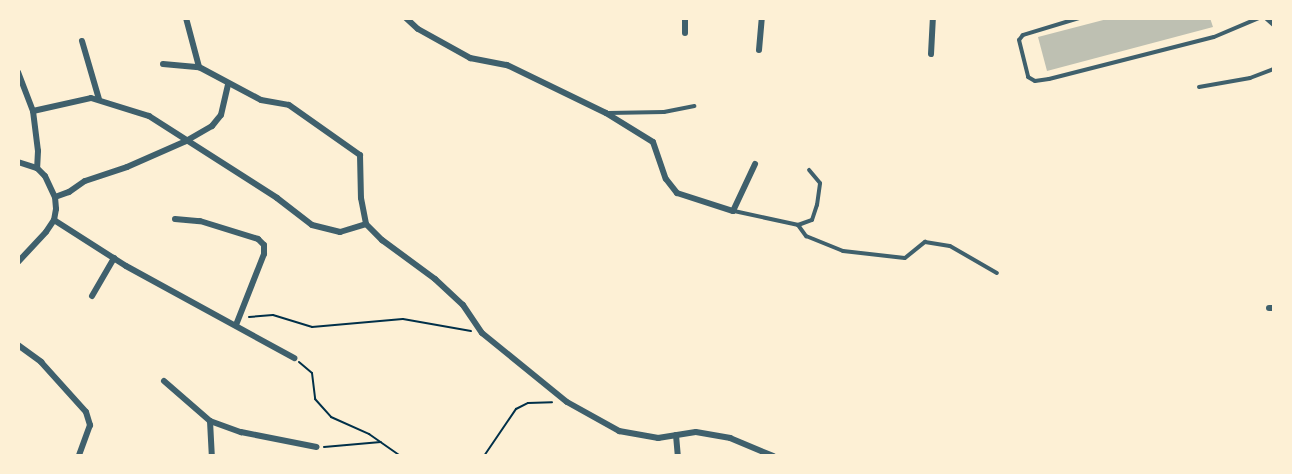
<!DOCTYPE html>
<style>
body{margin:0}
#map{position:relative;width:1292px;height:474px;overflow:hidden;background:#fdf0d5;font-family:"Fira Sans Condensed",sans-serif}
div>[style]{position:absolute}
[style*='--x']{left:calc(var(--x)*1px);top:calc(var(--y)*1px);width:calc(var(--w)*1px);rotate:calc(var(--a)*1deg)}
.building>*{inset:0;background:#bec0b2}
.path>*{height:2px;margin:-1px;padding:0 1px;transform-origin:1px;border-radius:1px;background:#003049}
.service>*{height:4px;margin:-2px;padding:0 2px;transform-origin:2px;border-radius:2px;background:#3f606c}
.minor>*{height:6px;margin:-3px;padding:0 3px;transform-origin:3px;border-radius:3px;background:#3f606c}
span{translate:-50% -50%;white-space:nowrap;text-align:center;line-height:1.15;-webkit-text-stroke:4.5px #fdf0d5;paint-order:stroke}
.frame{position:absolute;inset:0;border:20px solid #fdf0d5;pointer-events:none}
</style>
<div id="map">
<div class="building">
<i style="clip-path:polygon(1111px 18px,1210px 18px,1213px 27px,1047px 71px,1038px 37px)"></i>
</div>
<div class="path">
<i style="--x:249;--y:317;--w:24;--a:-5"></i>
<i style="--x:273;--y:315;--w:41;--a:17.1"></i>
<i style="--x:312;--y:327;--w:91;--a:-5"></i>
<i style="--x:403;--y:319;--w:69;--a:10"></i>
<i style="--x:299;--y:362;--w:17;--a:40"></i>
<i style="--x:312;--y:373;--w:26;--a:83"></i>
<i style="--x:315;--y:399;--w:24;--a:48"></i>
<i style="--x:331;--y:417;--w:42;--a:24.1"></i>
<i style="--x:369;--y:434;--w:38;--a:35"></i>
<i style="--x:324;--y:447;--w:57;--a:-5"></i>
<i style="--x:484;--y:456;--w:57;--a:-55.8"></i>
<i style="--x:516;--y:409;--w:13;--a:-27"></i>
<i style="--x:528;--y:403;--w:24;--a:-2"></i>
</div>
<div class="service">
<i style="--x:1079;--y:18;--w:59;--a:163.1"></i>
<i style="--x:1023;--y:35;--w:6;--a:129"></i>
<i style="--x:1019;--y:40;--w:38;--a:76"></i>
<i style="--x:1028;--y:77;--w:8;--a:30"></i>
<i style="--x:1035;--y:81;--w:14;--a:-8"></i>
<i style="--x:1049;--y:79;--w:170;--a:-14.3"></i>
<i style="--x:1214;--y:37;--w:49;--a:-22.9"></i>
<i style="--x:1199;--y:87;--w:52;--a:-10"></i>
<i style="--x:1250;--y:78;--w:26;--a:-21"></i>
<i style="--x:608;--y:113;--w:56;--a:-1"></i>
<i style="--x:664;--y:112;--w:31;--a:-11"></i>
<i style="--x:734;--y:211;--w:66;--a:12.3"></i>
<i style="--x:798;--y:225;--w:14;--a:54"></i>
<i style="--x:806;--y:236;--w:40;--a:22"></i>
<i style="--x:843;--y:251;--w:62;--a:6.4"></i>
<i style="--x:905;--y:258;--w:26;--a:-39"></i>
<i style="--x:925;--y:242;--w:25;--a:9"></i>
<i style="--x:950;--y:246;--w:54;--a:29.9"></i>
<i style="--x:798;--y:225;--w:15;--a:-20"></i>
<i style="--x:812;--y:220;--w:16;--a:-72"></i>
<i style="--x:817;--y:205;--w:22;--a:-82"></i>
<i style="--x:820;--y:183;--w:17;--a:-130"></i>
</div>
<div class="minor">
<i style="--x:186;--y:18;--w:51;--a:75.1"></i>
<i style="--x:199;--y:67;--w:70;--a:28"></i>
<i style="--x:261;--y:100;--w:28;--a:10"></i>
<i style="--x:289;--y:105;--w:87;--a:35.2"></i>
<i style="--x:360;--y:155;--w:43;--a:88.7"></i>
<i style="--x:361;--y:198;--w:26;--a:79"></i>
<i style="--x:366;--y:224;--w:23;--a:45"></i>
<i style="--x:382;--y:240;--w:66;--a:36.3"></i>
<i style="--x:435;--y:279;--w:38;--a:43"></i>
<i style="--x:463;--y:305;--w:34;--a:56"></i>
<i style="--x:482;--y:333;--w:109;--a:39.1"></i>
<i style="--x:567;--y:402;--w:60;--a:29.1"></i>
<i style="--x:619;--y:431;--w:40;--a:10"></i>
<i style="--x:658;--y:438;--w:38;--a:-9"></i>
<i style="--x:696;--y:432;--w:35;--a:10"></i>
<i style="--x:730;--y:438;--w:47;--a:22.7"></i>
<i style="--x:406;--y:18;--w:16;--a:43"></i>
<i style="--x:418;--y:29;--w:60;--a:29.1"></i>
<i style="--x:470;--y:58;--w:38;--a:11"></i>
<i style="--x:507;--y:65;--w:110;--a:25.9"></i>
<i style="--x:606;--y:113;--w:55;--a:31.7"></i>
<i style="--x:653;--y:142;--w:39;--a:71"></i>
<i style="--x:666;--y:179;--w:18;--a:52"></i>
<i style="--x:677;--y:193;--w:59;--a:17.8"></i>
<i style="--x:733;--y:211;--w:52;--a:-64.9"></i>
<i style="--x:1267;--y:18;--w:9;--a:41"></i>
<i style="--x:685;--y:33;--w:15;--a:-90"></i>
<i style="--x:82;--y:41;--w:60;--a:73.7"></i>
<i style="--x:759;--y:50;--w:32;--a:-85"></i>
<i style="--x:931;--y:54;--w:36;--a:-87"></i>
<i style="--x:163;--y:64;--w:36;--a:5"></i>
<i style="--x:18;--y:72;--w:42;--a:69"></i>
<i style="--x:33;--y:111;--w:40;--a:82.9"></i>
<i style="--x:38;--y:151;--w:17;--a:93"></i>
<i style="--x:33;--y:111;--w:59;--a:-12.6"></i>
<i style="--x:91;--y:98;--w:61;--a:17.2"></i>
<i style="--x:149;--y:116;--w:152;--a:32.6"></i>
<i style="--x:277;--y:198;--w:44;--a:37.6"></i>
<i style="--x:312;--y:225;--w:29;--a:14"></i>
<i style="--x:340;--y:232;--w:27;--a:-17"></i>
<i style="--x:18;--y:162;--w:20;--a:18"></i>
<i style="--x:37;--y:168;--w:11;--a:45"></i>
<i style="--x:45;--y:176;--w:23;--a:65"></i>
<i style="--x:55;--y:197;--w:12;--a:85"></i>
<i style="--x:56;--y:209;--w:11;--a:100"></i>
<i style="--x:54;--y:220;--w:14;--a:124"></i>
<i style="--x:46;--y:232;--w:41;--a:133"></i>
<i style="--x:55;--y:197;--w:15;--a:-20"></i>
<i style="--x:69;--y:192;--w:19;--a:-35"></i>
<i style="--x:85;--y:181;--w:44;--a:-18.4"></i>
<i style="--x:127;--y:167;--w:64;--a:-23.8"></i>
<i style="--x:186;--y:141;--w:30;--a:-30"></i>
<i style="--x:212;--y:126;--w:14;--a:-51"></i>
<i style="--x:221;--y:115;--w:31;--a:-77"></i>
<i style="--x:175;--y:219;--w:25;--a:5"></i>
<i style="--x:200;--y:221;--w:61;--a:17.2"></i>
<i style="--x:258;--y:239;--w:8;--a:45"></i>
<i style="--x:264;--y:245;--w:9;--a:90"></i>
<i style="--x:264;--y:254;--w:76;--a:111.5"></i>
<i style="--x:54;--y:220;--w:85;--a:32.6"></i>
<i style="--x:126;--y:266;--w:192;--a:28.7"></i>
<i style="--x:92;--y:296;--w:44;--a:-59.9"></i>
<i style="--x:1269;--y:308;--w:5;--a:0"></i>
<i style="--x:18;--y:345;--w:29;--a:36"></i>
<i style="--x:41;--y:362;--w:67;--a:48"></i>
<i style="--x:86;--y:412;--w:14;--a:73"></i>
<i style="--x:90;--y:425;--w:33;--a:110"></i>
<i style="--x:164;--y:381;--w:61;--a:41"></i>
<i style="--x:210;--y:421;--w:33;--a:20"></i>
<i style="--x:241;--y:432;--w:77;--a:11.2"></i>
<i style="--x:210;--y:421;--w:35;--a:87"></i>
<i style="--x:676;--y:435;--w:21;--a:85"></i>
</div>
<div class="frame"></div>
</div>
